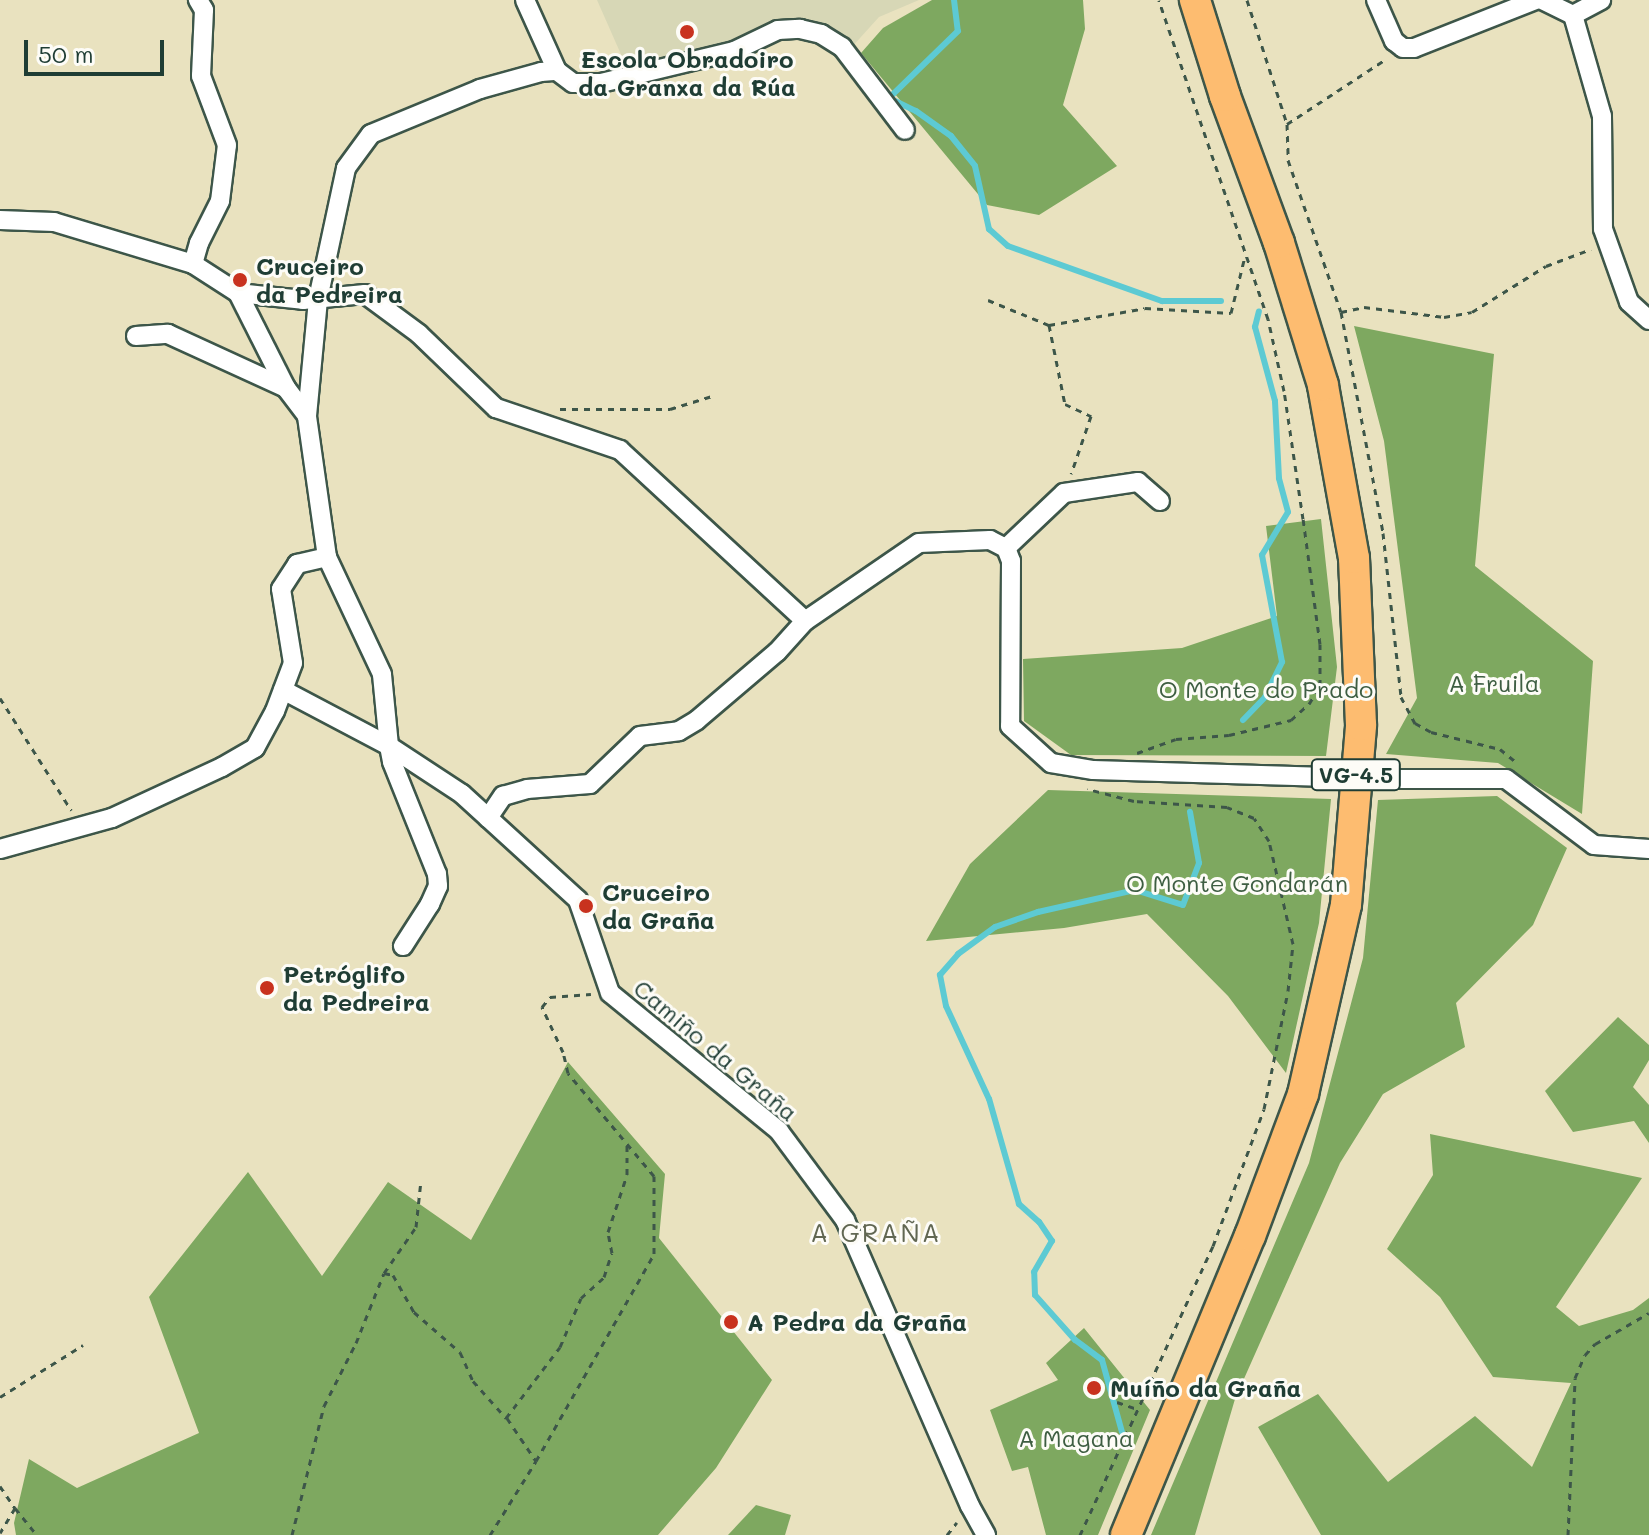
<!DOCTYPE html>
<meta charset="utf-8">
<style>
body{margin:0}
#map{position:relative;width:1649px;height:1535px;overflow:hidden;background:#e9e2bf;font-family:Mali,sans-serif}
div>[style]{position:absolute}
[style*='--x']{left:calc(var(--x)*1px);top:calc(var(--y)*1px);width:calc(var(--w)*1px);rotate:calc(var(--a)*1deg)}
.built>*{inset:0;background:#d7d7b6}
.forest>*{inset:0;background:#7ea860}
.stream>*{height:6px;margin:-3px;padding:0 3px;transform-origin:3px;border-radius:3px;background:#5dcad3}
.building>*{inset:0;background:#dcb58b;transform-origin:0 0}
.path>*{height:3px;margin-top:-1.5px;transform-origin:0;background:repeating-linear-gradient(90deg,#3d5649 0 6px,transparent 0 12px)}
.roads{filter:drop-shadow(2px 0 #3d5649) drop-shadow(-2px 0 #3d5649) drop-shadow(0 2px #3d5649) drop-shadow(0 -2px #3d5649)}
.minor>*{height:18px;margin:-9px;padding:0 9px;transform-origin:9px;border-radius:9px;background:#fff}
.trunk>*{height:30px;margin:-15px;padding:0 15px;transform-origin:15px;border-radius:15px;background:#fdbc70}
.bridges{filter:drop-shadow(2px 0 #3d5649) drop-shadow(-2px 0 #3d5649) drop-shadow(0 2px #3d5649) drop-shadow(0 -2px #3d5649)}
.minor-bridge>*{height:18px;margin:-9px;padding:0 9px;transform-origin:9px;border-radius:9px;background:#fff}
.dots>*{width:22px;height:22px;translate:-50% -50%;box-sizing:border-box;border:4px solid #fdfcf7;border-radius:50%}
span{translate:-50% -50%;white-space:nowrap;text-align:center;line-height:1.15;-webkit-text-stroke:6px #fdfcf7;paint-order:stroke}
.shield-label span{padding:2px 6px;background:#fdfcf7;border:2px solid;border-radius:6px;-webkit-text-stroke-width:0}
.shield-label{font-size:22px;color:#1f3d34;font-weight:700}
.poi-label{font-size:24px;color:#1f3d34;font-weight:700}
.left{translate:0 -50%;text-align:left}
.park-label{font-size:24px;color:#3e5e42}
.street-label{font-size:24px;color:#1f3d34}
.neighbourhood-label{font-size:26px;color:#616752;letter-spacing:2px}
.scale{position:absolute;left:24px;top:40px;width:140px;height:36px;box-sizing:border-box;border:4px solid #1f3d34;border-top:0;padding-left:10px;font-size:24px;line-height:28px;white-space:nowrap;color:#1f3d34;-webkit-text-stroke:6px #fdfcf7;paint-order:stroke}
</style>
<div id="map">
<div class="built">
<i style="clip-path:polygon(597px 0,919px 0,879px 17px,851px 48px,819px 27px,627px 68px)"></i>
</div>
<div class="forest">
<i style="clip-path:polygon(932px 0,1083px 0,1085px 29px,1063px 105px,1117px 166px,1039px 215px,987px 205px,861px 53px,883px 28px)"></i>
<i style="clip-path:polygon(1354px 326px,1494px 354px,1475px 566px,1593px 661px,1582px 814px,1498px 763px,1386px 754px,1417px 698px,1384px 441px)"></i>
<i style="clip-path:polygon(1321px 519px,1337px 667px,1326px 756px,1071px 755px,1024px 721px,1023px 659px,1182px 648px,1277px 616px,1266px 526px)"></i>
<i style="clip-path:polygon(1048px 790px,1331px 799px,1319px 923px,1286px 1073px,1228px 996px,1147px 914px,1064px 928px,926px 941px,970px 864px)"></i>
<i style="clip-path:polygon(1497px 796px,1567px 848px,1533px 925px,1456px 1003px,1465px 1047px,1383px 1094px,1340px 1163px,1235px 1399px,1195px 1535px,1151px 1535px,1309px 1163px,1363px 958px,1378px 800px)"></i>
<i style="clip-path:polygon(1618px 1017px,1649px 1045px,1649px 1060px,1633px 1087px,1649px 1105px,1649px 1143px,1634px 1121px,1573px 1132px,1545px 1091px)"></i>
<i style="clip-path:polygon(568px 1062px,665px 1174px,659px 1238px,772px 1380px,716px 1468px,658px 1535px,16px 1535px,14px 1523px,29px 1459px,77px 1488px,199px 1433px,149px 1297px,248px 1172px,322px 1276px,388px 1182px,471px 1240px)"></i>
<i style="clip-path:polygon(1430px 1134px,1642px 1178px,1556px 1307px,1579px 1326px,1633px 1310px,1649px 1298px,1649px 1535px,1321px 1535px,1258px 1427px,1318px 1394px,1388px 1482px,1475px 1416px,1532px 1467px,1571px 1383px,1493px 1377px,1440px 1297px,1387px 1249px,1433px 1175px)"></i>
<i style="clip-path:polygon(1084px 1328px,1150px 1410px,1098px 1535px,1046px 1535px,1028px 1467px,1012px 1471px,990px 1410px,1058px 1380px,1046px 1363px)"></i>
<i style="clip-path:polygon(756px 1505px,791px 1515px,785px 1535px,728px 1535px)"></i>
</div>
<div class="stream">
<i style="--x:954;--y:0;--w:31;--a:83"></i>
<i style="--x:958;--y:31;--w:96;--a:135.8"></i>
<i style="--x:889;--y:98;--w:30;--a:26"></i>
<i style="--x:916;--y:111;--w:43;--a:35.5"></i>
<i style="--x:951;--y:136;--w:38;--a:51"></i>
<i style="--x:975;--y:166;--w:65;--a:77.5"></i>
<i style="--x:989;--y:229;--w:25;--a:42"></i>
<i style="--x:1008;--y:246;--w:164;--a:19.7"></i>
<i style="--x:1162;--y:301;--w:59;--a:0"></i>
<i style="--x:1243;--y:720;--w:32;--a:-46"></i>
<i style="--x:1265;--y:697;--w:39;--a:-64"></i>
<i style="--x:1282;--y:662;--w:109;--a:-100.6"></i>
<i style="--x:1262;--y:555;--w:50;--a:-58.8"></i>
<i style="--x:1288;--y:512;--w:35;--a:-105"></i>
<i style="--x:1279;--y:478;--w:77;--a:-93"></i>
<i style="--x:1275;--y:401;--w:77;--a:-105.1"></i>
<i style="--x:1255;--y:327;--w:16;--a:-76"></i>
<i style="--x:1122;--y:1432;--w:75;--a:-105.5"></i>
<i style="--x:1102;--y:1360;--w:34;--a:-143"></i>
<i style="--x:1075;--y:1340;--w:60;--a:-131.6"></i>
<i style="--x:1035;--y:1295;--w:23;--a:-92"></i>
<i style="--x:1034;--y:1272;--w:36;--a:-60"></i>
<i style="--x:1052;--y:1241;--w:23;--a:-124"></i>
<i style="--x:1039;--y:1222;--w:27;--a:-138"></i>
<i style="--x:1019;--y:1204;--w:109;--a:-105.9"></i>
<i style="--x:989;--y:1099;--w:102;--a:-114.8"></i>
<i style="--x:946;--y:1006;--w:32;--a:-101"></i>
<i style="--x:940;--y:975;--w:28;--a:-49"></i>
<i style="--x:958;--y:954;--w:46;--a:-36.1"></i>
<i style="--x:995;--y:927;--w:46;--a:-19.2"></i>
<i style="--x:1038;--y:912;--w:99;--a:-12.8"></i>
<i style="--x:1135;--y:890;--w:50;--a:17.4"></i>
<i style="--x:1183;--y:905;--w:45;--a:-69.1"></i>
<i style="--x:1199;--y:863;--w:52;--a:-100"></i>
</div>
<div class="building">
<i style="left:1097px;top:1377px;width:11px;height:19px;rotate:45deg"></i>
</div>
<div class="path">
<i style="--x:1247;--y:0;--w:130;--a:72.1"></i>
<i style="--x:1287;--y:124;--w:36;--a:88"></i>
<i style="--x:1288;--y:160;--w:161;--a:70.8"></i>
<i style="--x:1341;--y:312;--w:225;--a:79.2"></i>
<i style="--x:1383;--y:533;--w:165;--a:83.7"></i>
<i style="--x:1401;--y:697;--w:30;--a:62"></i>
<i style="--x:1415;--y:723;--w:18;--a:29"></i>
<i style="--x:1431;--y:732;--w:71;--a:13.8"></i>
<i style="--x:1500;--y:749;--w:21;--a:39"></i>
<i style="--x:1287;--y:124;--w:118;--a:-33.3"></i>
<i style="--x:988;--y:300;--w:66;--a:22.3"></i>
<i style="--x:1049;--y:325;--w:97;--a:-10"></i>
<i style="--x:1145;--y:308;--w:86;--a:3.3"></i>
<i style="--x:1231;--y:313;--w:55;--a:-76.2"></i>
<i style="--x:1341;--y:312;--w:24;--a:-12"></i>
<i style="--x:1364;--y:307;--w:81;--a:7.1"></i>
<i style="--x:1444;--y:317;--w:28;--a:-10"></i>
<i style="--x:1472;--y:312;--w:87;--a:-31.9"></i>
<i style="--x:1546;--y:266;--w:48;--a:-20.7"></i>
<i style="--x:1049;--y:325;--w:81;--a:78.6"></i>
<i style="--x:1065;--y:404;--w:29;--a:25"></i>
<i style="--x:1091;--y:416;--w:61;--a:109"></i>
<i style="--x:560;--y:409;--w:110;--a:0"></i>
<i style="--x:670;--y:409;--w:44;--a:-17.2"></i>
<i style="--x:0;--y:698;--w:133;--a:57.6"></i>
<i style="--x:1137;--y:753;--w:41;--a:-19.7"></i>
<i style="--x:1176;--y:739;--w:53;--a:-4.3"></i>
<i style="--x:1229;--y:735;--w:64;--a:-13.6"></i>
<i style="--x:1291;--y:720;--w:24;--a:-42"></i>
<i style="--x:1309;--y:704;--w:21;--a:-59"></i>
<i style="--x:1320;--y:686;--w:42;--a:-90"></i>
<i style="--x:1320;--y:644;--w:126;--a:-97.7"></i>
<i style="--x:1303;--y:519;--w:129;--a:-98.4"></i>
<i style="--x:1284;--y:391;--w:74;--a:-102.5"></i>
<i style="--x:1268;--y:319;--w:337;--a:-108.9"></i>
<i style="--x:384;--y:1273;--w:56;--a:-55.2"></i>
<i style="--x:416;--y:1227;--w:47;--a:-83.9"></i>
<i style="--x:0;--y:1397;--w:98;--a:-32.1"></i>
<i style="--x:1117;--y:1402;--w:21;--a:19"></i>
<i style="--x:507;--y:1418;--w:52;--a:56"></i>
<i style="--x:0;--y:1486;--w:27;--a:56"></i>
<i style="--x:15;--y:1508;--w:29;--a:121"></i>
<i style="--x:15;--y:1508;--w:35;--a:51"></i>
<i style="--x:292;--y:1535;--w:133;--a:-76.1"></i>
<i style="--x:324;--y:1406;--w:71;--a:-63.1"></i>
<i style="--x:356;--y:1343;--w:75;--a:-68.2"></i>
<i style="--x:384;--y:1273;--w:9;--a:13"></i>
<i style="--x:393;--y:1275;--w:43;--a:60.4"></i>
<i style="--x:414;--y:1312;--w:61;--a:41"></i>
<i style="--x:460;--y:1352;--w:32;--a:66"></i>
<i style="--x:473;--y:1381;--w:50;--a:48.3"></i>
<i style="--x:506;--y:1418;--w:89;--a:-52.7"></i>
<i style="--x:560;--y:1347;--w:53;--a:-66.8"></i>
<i style="--x:581;--y:1298;--w:31;--a:-42"></i>
<i style="--x:604;--y:1277;--w:25;--a:-72"></i>
<i style="--x:612;--y:1253;--w:21;--a:-101"></i>
<i style="--x:608;--y:1232;--w:60;--a:-71.6"></i>
<i style="--x:627;--y:1175;--w:30;--a:-90"></i>
<i style="--x:490;--y:1535;--w:87;--a:-58.1"></i>
<i style="--x:536;--y:1461;--w:238;--a:-60.3"></i>
<i style="--x:654;--y:1254;--w:78;--a:-90"></i>
<i style="--x:654;--y:1176;--w:134;--a:-129.9"></i>
<i style="--x:568;--y:1073;--w:22;--a:-103"></i>
<i style="--x:563;--y:1052;--w:50;--a:-115"></i>
<i style="--x:542;--y:1007;--w:13;--a:-51"></i>
<i style="--x:550;--y:997;--w:41;--a:-4.2"></i>
<i style="--x:947;--y:1535;--w:16;--a:-52"></i>
<i style="--x:1080;--y:1535;--w:318;--a:-65.3"></i>
<i style="--x:1213;--y:1246;--w:146;--a:-69.6"></i>
<i style="--x:1264;--y:1109;--w:120;--a:-78.5"></i>
<i style="--x:1288;--y:991;--w:47;--a:-83.9"></i>
<i style="--x:1293;--y:944;--w:106;--a:-103.1"></i>
<i style="--x:1269;--y:841;--w:27;--a:-123"></i>
<i style="--x:1254;--y:818;--w:29;--a:-158"></i>
<i style="--x:1227;--y:807;--w:93;--a:-176.3"></i>
<i style="--x:1134;--y:801;--w:48;--a:-165.4"></i>
<i style="--x:1568;--y:1535;--w:157;--a:-87.4"></i>
<i style="--x:1575;--y:1378;--w:25;--a:-67"></i>
<i style="--x:1585;--y:1355;--w:15;--a:-48"></i>
<i style="--x:1595;--y:1344;--w:62;--a:-29.9"></i>
</div>
<div class="roads">
<div class="minor">
<i style="--x:525;--y:0;--w:78;--a:65.7"></i>
<i style="--x:1376;--y:0;--w:45;--a:66.3"></i>
<i style="--x:1394;--y:41;--w:11;--a:38"></i>
<i style="--x:1403;--y:48;--w:11;--a:0"></i>
<i style="--x:1414;--y:48;--w:131;--a:-21.5"></i>
<i style="--x:1542;--y:0;--w:34;--a:26"></i>
<i style="--x:1573;--y:15;--w:105;--a:74"></i>
<i style="--x:1602;--y:116;--w:113;--a:89.5"></i>
<i style="--x:1603;--y:229;--w:77;--a:70.4"></i>
<i style="--x:1629;--y:302;--w:27;--a:42"></i>
<i style="--x:1573;--y:15;--w:32;--a:-28"></i>
<i style="--x:557;--y:71;--w:20;--a:37"></i>
<i style="--x:573;--y:83;--w:28;--a:0"></i>
<i style="--x:601;--y:83;--w:137;--a:-13.5"></i>
<i style="--x:734;--y:51;--w:49;--a:-25.5"></i>
<i style="--x:778;--y:30;--w:22;--a:-3"></i>
<i style="--x:800;--y:29;--w:22;--a:13"></i>
<i style="--x:821;--y:34;--w:25;--a:32"></i>
<i style="--x:842;--y:47;--w:104;--a:52.8"></i>
<i style="--x:0;--y:220;--w:54;--a:2.1"></i>
<i style="--x:54;--y:222;--w:145;--a:16.8"></i>
<i style="--x:193;--y:264;--w:54;--a:32.8"></i>
<i style="--x:238;--y:293;--w:106;--a:63.2"></i>
<i style="--x:286;--y:388;--w:35;--a:53"></i>
<i style="--x:193;--y:264;--w:22;--a:-74"></i>
<i style="--x:199;--y:243;--w:47;--a:-63.4"></i>
<i style="--x:220;--y:201;--w:56;--a:-82.9"></i>
<i style="--x:227;--y:145;--w:74;--a:-110.6"></i>
<i style="--x:201;--y:76;--w:66;--a:-87.4"></i>
<i style="--x:204;--y:10;--w:12;--a:-121"></i>
<i style="--x:238;--y:293;--w:65;--a:6.1"></i>
<i style="--x:303;--y:300;--w:62;--a:-5.5"></i>
<i style="--x:365;--y:294;--w:67;--a:36.5"></i>
<i style="--x:419;--y:334;--w:107;--a:43.9"></i>
<i style="--x:496;--y:408;--w:131;--a:18.7"></i>
<i style="--x:620;--y:450;--w:252;--a:42.7"></i>
<i style="--x:805;--y:621;--w:138;--a:-34.4"></i>
<i style="--x:919;--y:543;--w:71;--a:-2.4"></i>
<i style="--x:990;--y:540;--w:18;--a:27"></i>
<i style="--x:1006;--y:548;--w:14;--a:69"></i>
<i style="--x:1011;--y:561;--w:165;--a:90.3"></i>
<i style="--x:1010;--y:726;--w:55;--a:42.1"></i>
<i style="--x:1051;--y:763;--w:43;--a:9.5"></i>
<i style="--x:1093;--y:770;--w:235;--a:1.7"></i>
<i style="--x:136;--y:336;--w:32;--a:-4"></i>
<i style="--x:168;--y:334;--w:130;--a:24.6"></i>
<i style="--x:1006;--y:548;--w:80;--a:-43.5"></i>
<i style="--x:1064;--y:493;--w:75;--a:-8.5"></i>
<i style="--x:1138;--y:482;--w:29;--a:41"></i>
<i style="--x:283;--y:690;--w:120;--a:27.8"></i>
<i style="--x:389;--y:746;--w:72;--a:-95.6"></i>
<i style="--x:382;--y:674;--w:129;--a:-115.2"></i>
<i style="--x:327;--y:557;--w:142;--a:-98.1"></i>
<i style="--x:307;--y:416;--w:118;--a:-84.6"></i>
<i style="--x:318;--y:299;--w:134;--a:-77.9"></i>
<i style="--x:346;--y:168;--w:42;--a:-53.7"></i>
<i style="--x:371;--y:134;--w:118;--a:-22.4"></i>
<i style="--x:480;--y:89;--w:63;--a:-15.6"></i>
<i style="--x:541;--y:72;--w:16;--a:-4"></i>
<i style="--x:389;--y:746;--w:87;--a:33.3"></i>
<i style="--x:462;--y:794;--w:157;--a:42.4"></i>
<i style="--x:578;--y:900;--w:98;--a:71"></i>
<i style="--x:610;--y:993;--w:218;--a:39.2"></i>
<i style="--x:779;--y:1131;--w:111;--a:53.4"></i>
<i style="--x:845;--y:1220;--w:312;--a:66.4"></i>
<i style="--x:970;--y:1506;--w:33;--a:61"></i>
<i style="--x:389;--y:746;--w:16;--a:79"></i>
<i style="--x:392;--y:762;--w:121;--a:68.1"></i>
<i style="--x:437;--y:874;--w:12;--a:85"></i>
<i style="--x:438;--y:886;--w:20;--a:114"></i>
<i style="--x:430;--y:904;--w:50;--a:122.7"></i>
<i style="--x:1380;--y:779;--w:126;--a:0"></i>
<i style="--x:1506;--y:779;--w:110;--a:36.9"></i>
<i style="--x:1594;--y:845;--w:55;--a:4.2"></i>
<i style="--x:488;--y:818;--w:27;--a:-56"></i>
<i style="--x:503;--y:796;--w:25;--a:-16"></i>
<i style="--x:527;--y:789;--w:63;--a:-4.5"></i>
<i style="--x:590;--y:784;--w:69;--a:-43.8"></i>
<i style="--x:640;--y:736;--w:39;--a:-7"></i>
<i style="--x:679;--y:731;--w:21;--a:-31"></i>
<i style="--x:697;--y:720;--w:105;--a:-40.4"></i>
<i style="--x:777;--y:652;--w:42;--a:-47.9"></i>
<i style="--x:0;--y:849;--w:116;--a:-15.5"></i>
<i style="--x:112;--y:818;--w:121;--a:-24.9"></i>
<i style="--x:222;--y:767;--w:38;--a:-30"></i>
<i style="--x:255;--y:748;--w:42;--a:-61.6"></i>
<i style="--x:275;--y:711;--w:51;--a:-69.4"></i>
<i style="--x:293;--y:663;--w:75;--a:-99.2"></i>
<i style="--x:281;--y:589;--w:30;--a:-57"></i>
<i style="--x:297;--y:564;--w:31;--a:-13"></i>
</div>
<div class="trunk">
<i style="--x:1126;--y:1535;--w:324;--a:-67.5"></i>
<i style="--x:1250;--y:1236;--w:152;--a:-69.5"></i>
<i style="--x:1303;--y:1094;--w:194;--a:-77.2"></i>
<i style="--x:1346;--y:905;--w:181;--a:-85.2"></i>
<i style="--x:1361;--y:725;--w:167;--a:-92.4"></i>
<i style="--x:1354;--y:558;--w:176;--a:-100.2"></i>
<i style="--x:1323;--y:385;--w:149;--a:-107.2"></i>
<i style="--x:1279;--y:243;--w:157;--a:-110.2"></i>
<i style="--x:1225;--y:96;--w:101;--a:-107.4"></i>
</div>
</div>
<div class="bridges">
<div class="minor-bridge">
<i style="--x:1328;--y:777;--w:52;--a:2.2"></i>
</div>
</div>
<div class="dots">
<i style="left:687px;top:32px;background:#c8321e"></i>
<i style="left:240px;top:280px;background:#c8321e"></i>
<i style="left:586px;top:906px;background:#c8321e"></i>
<i style="left:267px;top:988px;background:#c8321e"></i>
<i style="left:731px;top:1322px;background:#c8321e"></i>
<i style="left:1094px;top:1388px;background:#c8321e"></i>
</div>
<div class="shield-label">
<span style="left:1356px;top:775px">VG-4.5</span>
</div>
<div class="poi-label">
<span style="left:687px;top:73px">Escola Obradoiro<br>da Granxa da Rúa</span>
<span class="left" style="left:256px;top:280px">Cruceiro<br>da Pedreira</span>
<span class="left" style="left:602px;top:906px">Cruceiro<br>da Graña</span>
<span class="left" style="left:283px;top:988px">Petróglifo<br>da Pedreira</span>
<span class="left" style="left:747px;top:1322px">A Pedra da Graña</span>
<span class="left" style="left:1110px;top:1388px">Muíño da Graña</span>
</div>
<div class="park-label">
<span style="left:1494px;top:683px">A Fruila</span>
<span style="left:1266px;top:689px">O Monte do Prado</span>
<span style="left:1237px;top:883px">O Monte Gondarán</span>
<span style="left:1076px;top:1438px">A Magana</span>
</div>
<div class="street-label">
<span style="left:716px;top:1050px;rotate:40deg">Camiño da Graña</span>
</div>
<div class="neighbourhood-label">
<span style="left:876px;top:1233px">A GRAÑA</span>
</div>
<div class="scale">50 m</div>
</div>
